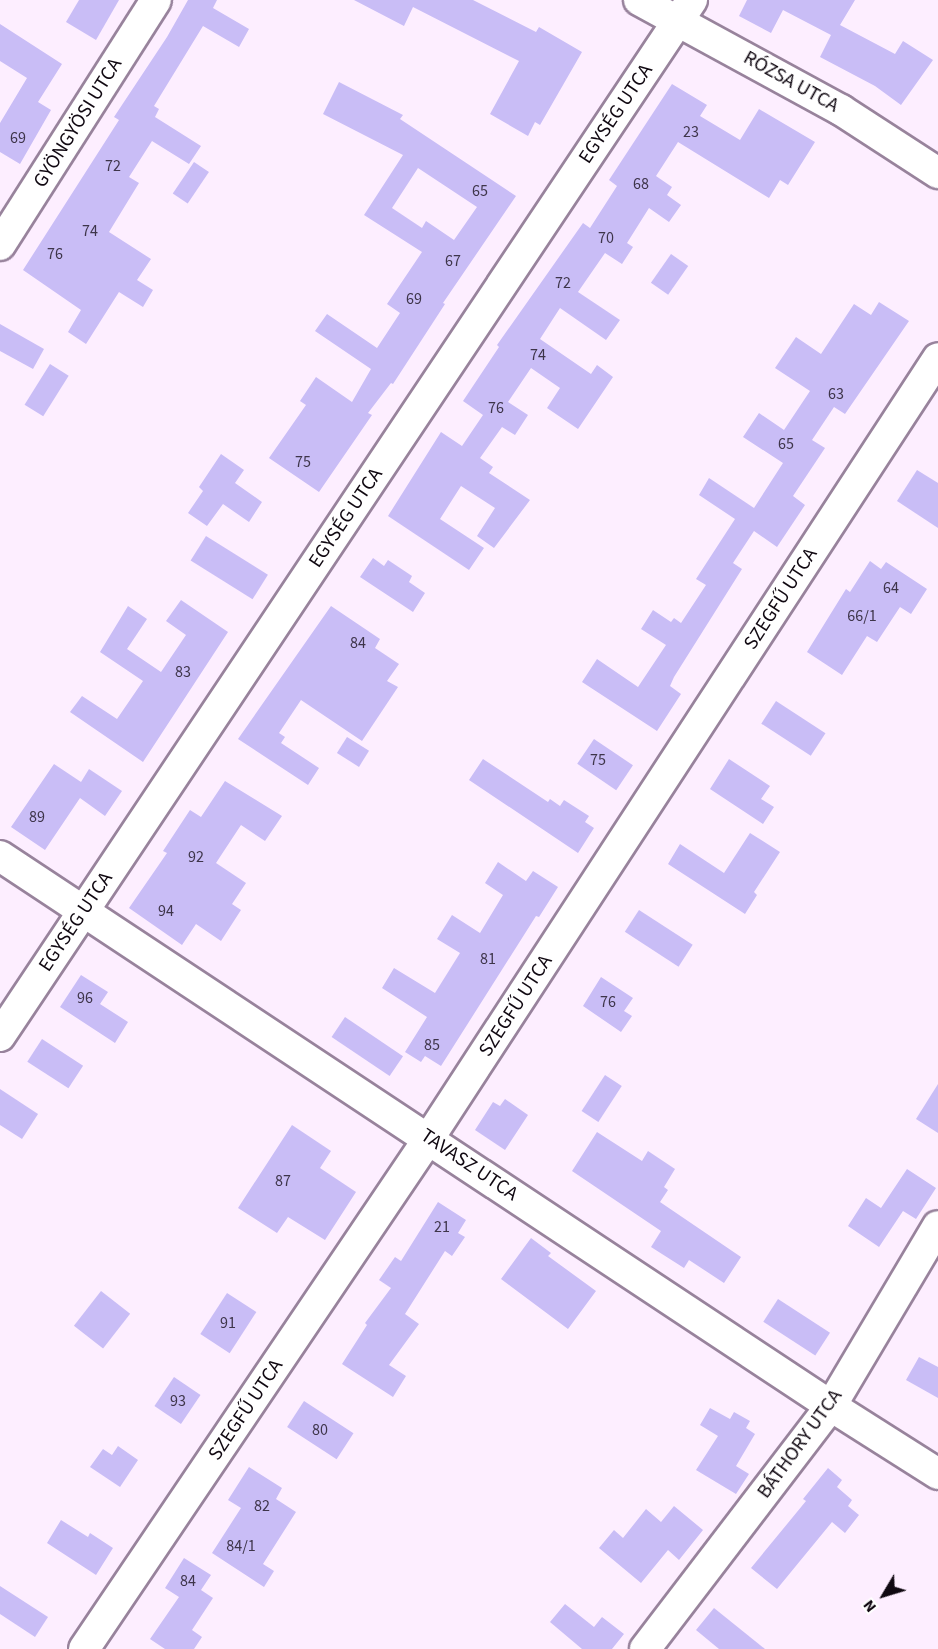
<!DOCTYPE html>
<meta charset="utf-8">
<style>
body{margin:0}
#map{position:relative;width:938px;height:1649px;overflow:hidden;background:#fdeeff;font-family:"Source Sans 3",sans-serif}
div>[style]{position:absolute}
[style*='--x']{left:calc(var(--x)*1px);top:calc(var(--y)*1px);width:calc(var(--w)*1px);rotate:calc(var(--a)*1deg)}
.building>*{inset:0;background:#c9bdf6;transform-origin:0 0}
.roads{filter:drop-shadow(2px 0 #98839c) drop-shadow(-2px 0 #98839c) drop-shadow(0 2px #98839c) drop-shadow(0 -2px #98839c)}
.minor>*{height:30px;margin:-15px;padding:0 15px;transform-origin:15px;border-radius:15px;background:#fff}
span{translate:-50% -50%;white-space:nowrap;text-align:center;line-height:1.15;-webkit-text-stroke:4.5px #fff;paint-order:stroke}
.number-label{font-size:16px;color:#3e354a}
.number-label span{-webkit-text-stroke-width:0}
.street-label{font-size:20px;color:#100811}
.north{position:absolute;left:854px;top:1565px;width:60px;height:60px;-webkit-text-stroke:4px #fff;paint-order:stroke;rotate:232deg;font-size:16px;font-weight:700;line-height:24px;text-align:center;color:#100811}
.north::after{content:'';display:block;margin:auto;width:21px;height:27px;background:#100811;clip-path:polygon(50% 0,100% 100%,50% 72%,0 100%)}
</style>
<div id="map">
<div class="building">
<i style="clip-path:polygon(79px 0,119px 0,96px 40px,66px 22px)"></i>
<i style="clip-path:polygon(188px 0,217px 0,213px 8px,249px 29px,239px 47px,203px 26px,154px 106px,159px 109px,155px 117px,201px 146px,189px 164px,152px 141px,129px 177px,139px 183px,109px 232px,151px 259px,137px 280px,153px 290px,143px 307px,119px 292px,86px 344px,68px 332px,81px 310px,23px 270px,119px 120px,114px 117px,167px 37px)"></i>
<i style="clip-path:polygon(354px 0,473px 0,536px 32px,539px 27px,582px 52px,540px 125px,535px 122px,528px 136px,490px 114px,519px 61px,413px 7px,404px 26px)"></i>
<i style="clip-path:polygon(747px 0,855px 0,840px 25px,895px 54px,903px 41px,933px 60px,901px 105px,875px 86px,820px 57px,831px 35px,783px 10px,771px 33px,739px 16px)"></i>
<i style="clip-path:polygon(0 24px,62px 64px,38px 102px,51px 110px,20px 164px,0 152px,0 123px,27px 78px,0 61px)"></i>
<i style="clip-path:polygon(evenodd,339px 82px,403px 115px,400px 119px,516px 196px,443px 303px,445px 304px,393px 384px,391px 383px,368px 413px,372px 415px,319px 492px,269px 458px,306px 405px,300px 401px,316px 377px,352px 402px,371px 369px,315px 331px,327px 314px,377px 348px,400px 313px,387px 304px,422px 252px,364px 215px,403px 155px,323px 114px,339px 82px,418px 168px,477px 207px,454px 240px,426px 221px,422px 228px,392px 208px,418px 168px)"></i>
<i style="clip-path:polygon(672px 84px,707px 105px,700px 116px,740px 140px,759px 109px,815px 142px,788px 185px,780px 180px,769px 198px,678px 142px,656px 176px,672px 187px,667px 195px,681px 205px,669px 222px,649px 208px,627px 243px,633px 247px,622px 264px,605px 253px,578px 292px,620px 320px,606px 340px,560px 308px,540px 339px,591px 374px,597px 365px,613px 377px,578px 429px,547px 408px,560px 388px,531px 368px,508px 402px,528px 415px,515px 435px,502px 427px,480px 458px,493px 467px,489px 473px,530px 500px,494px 548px,477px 536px,495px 508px,461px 486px,440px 519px,484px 548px,469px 570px,388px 516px,441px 432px,462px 446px,483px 415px,463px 401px,499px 347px,497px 345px,583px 223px,590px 228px,617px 186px,609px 180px)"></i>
<i style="left:194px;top:162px;width:18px;height:38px;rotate:34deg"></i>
<i style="left:671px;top:254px;width:21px;height:35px;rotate:35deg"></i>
<i style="clip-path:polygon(879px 302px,909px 321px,845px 414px,834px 407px,812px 440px,825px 448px,793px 496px,805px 505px,777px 547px,754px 531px,733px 563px,742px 569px,674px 677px,670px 686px,681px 694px,657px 731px,582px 682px,597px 659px,638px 687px,666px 645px,641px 629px,653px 610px,671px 622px,674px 618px,681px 623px,706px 585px,696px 579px,735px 519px,699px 495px,709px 478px,754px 508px,783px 463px,743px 437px,759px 413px,784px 430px,810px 391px,775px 368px,796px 337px,821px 354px,854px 304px,871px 315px)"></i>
<i style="clip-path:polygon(0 324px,44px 349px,33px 369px,0 351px)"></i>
<i style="left:50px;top:364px;width:22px;height:48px;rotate:32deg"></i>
<i style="clip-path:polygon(221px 454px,244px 470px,235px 483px,262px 502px,249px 522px,223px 504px,207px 526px,188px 513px,203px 491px,199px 487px)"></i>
<i style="clip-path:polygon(917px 470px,938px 483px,938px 528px,897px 501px)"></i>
<i style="left:206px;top:536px;width:73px;height:29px;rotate:32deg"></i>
<i style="clip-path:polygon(373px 558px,384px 566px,388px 560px,412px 576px,409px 582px,425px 593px,413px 612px,360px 577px)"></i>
<i style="clip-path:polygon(870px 561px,881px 569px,886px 562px,927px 589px,911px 614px,900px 607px,877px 642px,867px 636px,842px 675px,807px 652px,846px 589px,850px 592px)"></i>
<i style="clip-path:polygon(181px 600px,228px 632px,143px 762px,70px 712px,82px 696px,117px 719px,143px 681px,100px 652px,128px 606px,147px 619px,127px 649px,161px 672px,186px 635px,166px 621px)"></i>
<i style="clip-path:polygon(331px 606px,380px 639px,375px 648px,399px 664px,387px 681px,398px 687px,362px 741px,301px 700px,279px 733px,285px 737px,281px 743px,319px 768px,308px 785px,238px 739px)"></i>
<i style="left:776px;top:701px;width:59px;height:27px;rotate:33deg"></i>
<i style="left:347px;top:737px;width:26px;height:19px;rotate:32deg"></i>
<i style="left:594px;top:739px;width:47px;height:30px;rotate:34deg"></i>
<i style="clip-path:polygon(483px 759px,548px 802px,550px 799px,560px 806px,564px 800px,589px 816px,585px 822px,594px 828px,578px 853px,469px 780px)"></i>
<i style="clip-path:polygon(729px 759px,770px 786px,761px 799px,774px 807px,763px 824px,710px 789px)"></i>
<i style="clip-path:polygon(54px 764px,81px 782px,89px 769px,122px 791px,105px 816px,80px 798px,45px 850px,11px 827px)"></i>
<i style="clip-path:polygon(225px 781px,282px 816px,265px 841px,241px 825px,216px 863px,246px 883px,232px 904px,241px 910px,221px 941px,196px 924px,182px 945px,129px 908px,167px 853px,163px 851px,190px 810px,201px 817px)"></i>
<i style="clip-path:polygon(750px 833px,780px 852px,754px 892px,757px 895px,745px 914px,668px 864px,680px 844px,724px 873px)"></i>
<i style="clip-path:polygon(498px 862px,526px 881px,533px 871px,558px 887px,539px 917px,536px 916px,441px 1066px,425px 1056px,421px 1062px,405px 1052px,427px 1017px,382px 988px,394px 968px,435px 993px,460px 953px,437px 939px,452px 915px,480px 933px,503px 895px,485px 883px)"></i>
<i style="left:639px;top:910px;width:64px;height:26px;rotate:33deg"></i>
<i style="clip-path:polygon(81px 975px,108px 992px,100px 1004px,128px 1022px,115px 1043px,60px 1007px)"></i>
<i style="clip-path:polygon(601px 977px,633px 998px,624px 1011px,632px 1016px,621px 1032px,583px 1006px)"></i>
<i style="left:345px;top:1017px;width:70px;height:24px;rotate:34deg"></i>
<i style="left:42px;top:1039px;width:49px;height:27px;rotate:33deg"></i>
<i style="left:605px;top:1075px;width:20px;height:43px;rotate:33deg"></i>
<i style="clip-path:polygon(938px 1084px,938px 1133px,916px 1119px)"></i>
<i style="clip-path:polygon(0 1089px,38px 1114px,22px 1139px,0 1125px)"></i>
<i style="clip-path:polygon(505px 1099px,528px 1115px,505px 1150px,475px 1130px,493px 1102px,500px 1106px)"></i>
<i style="clip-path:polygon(292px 1125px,331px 1151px,320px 1168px,356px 1192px,325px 1240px,288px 1217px,277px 1233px,238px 1208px)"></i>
<i style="clip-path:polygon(597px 1132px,642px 1161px,648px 1151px,675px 1169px,664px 1187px,668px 1190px,660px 1202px,741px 1257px,724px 1283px,689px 1260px,684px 1268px,651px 1247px,661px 1231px,572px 1171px)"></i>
<i style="clip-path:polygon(907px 1169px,936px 1188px,916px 1219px,903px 1211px,879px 1247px,848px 1226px,866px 1198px,881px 1208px)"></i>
<i style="clip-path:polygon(438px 1202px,466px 1220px,458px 1233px,465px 1237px,452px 1256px,445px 1251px,405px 1314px,419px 1324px,389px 1365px,406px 1376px,393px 1397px,342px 1364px,367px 1325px,365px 1323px,391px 1288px,379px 1280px,395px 1257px,401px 1261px)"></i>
<i style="clip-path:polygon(531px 1238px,551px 1253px,548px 1256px,596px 1291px,568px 1329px,501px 1279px)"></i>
<i style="left:101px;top:1291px;width:37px;height:44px;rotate:38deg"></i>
<i style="left:227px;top:1293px;width:35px;height:49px;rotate:33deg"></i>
<i style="left:778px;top:1299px;width:62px;height:27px;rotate:33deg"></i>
<i style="clip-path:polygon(919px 1357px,938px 1367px,938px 1398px,906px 1380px)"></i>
<i style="left:174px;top:1377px;width:32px;height:35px;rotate:34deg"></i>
<i style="left:304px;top:1401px;width:59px;height:31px;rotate:33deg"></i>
<i style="clip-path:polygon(710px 1408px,730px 1419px,734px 1412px,750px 1421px,746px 1428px,755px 1434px,736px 1466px,749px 1474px,736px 1494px,696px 1470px,718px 1436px,700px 1425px)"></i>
<i style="clip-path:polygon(118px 1446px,138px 1460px,120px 1487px,90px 1467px,103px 1449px,112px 1455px)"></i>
<i style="clip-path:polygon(249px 1467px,282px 1488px,276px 1499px,296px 1512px,263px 1564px,274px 1571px,264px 1587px,212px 1553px,241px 1508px,228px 1500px)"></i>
<i style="clip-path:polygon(828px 1468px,842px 1480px,837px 1487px,852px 1500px,848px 1506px,859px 1515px,845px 1533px,832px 1522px,777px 1589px,751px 1568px,806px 1501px,803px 1499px)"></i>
<i style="clip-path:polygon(674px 1506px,703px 1530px,679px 1560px,668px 1550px,641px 1583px,599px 1548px,614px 1530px,623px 1538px,646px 1509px,661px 1522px)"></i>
<i style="clip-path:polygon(61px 1520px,88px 1537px,90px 1533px,113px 1548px,96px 1575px,47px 1543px)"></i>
<i style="clip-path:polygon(184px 1558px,211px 1575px,201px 1590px,213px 1598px,192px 1630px,202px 1637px,194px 1649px,165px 1649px,150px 1639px,179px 1597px,165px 1588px)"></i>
<i style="clip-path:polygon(0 1586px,48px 1617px,35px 1637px,0 1614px)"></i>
<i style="clip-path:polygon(565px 1604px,594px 1627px,602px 1617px,624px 1634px,612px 1649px,582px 1649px,550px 1622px)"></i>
<i style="clip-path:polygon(714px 1608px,765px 1649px,719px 1649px,696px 1630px)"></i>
</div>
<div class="roads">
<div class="minor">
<i style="--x:639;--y:0;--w:230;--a:28.6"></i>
<i style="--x:841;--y:110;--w:116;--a:33"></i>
<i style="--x:0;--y:245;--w:290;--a:-57.5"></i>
<i style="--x:0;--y:856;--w:997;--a:33.5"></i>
<i style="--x:831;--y:1406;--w:127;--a:32.4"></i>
<i style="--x:0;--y:1036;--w:1246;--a:-56.26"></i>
<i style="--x:84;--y:1649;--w:617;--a:-55.97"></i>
<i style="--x:429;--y:1138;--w:931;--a:-56.87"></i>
<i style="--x:645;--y:1649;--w:306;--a:-52.6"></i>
<i style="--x:831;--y:1406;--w:209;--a:-59.3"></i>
</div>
</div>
<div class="number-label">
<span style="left:691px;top:132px">23</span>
<span style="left:18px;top:138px">69</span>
<span style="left:113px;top:166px">72</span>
<span style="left:641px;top:184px">68</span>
<span style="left:480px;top:191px">65</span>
<span style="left:90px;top:231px">74</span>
<span style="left:606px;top:238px">70</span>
<span style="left:55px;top:254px">76</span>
<span style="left:453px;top:261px">67</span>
<span style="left:563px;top:283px">72</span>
<span style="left:414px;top:299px">69</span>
<span style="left:538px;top:355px">74</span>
<span style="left:836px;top:394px">63</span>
<span style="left:496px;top:408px">76</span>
<span style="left:786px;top:444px">65</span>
<span style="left:303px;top:462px">75</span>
<span style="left:891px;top:588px">64</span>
<span style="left:862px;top:616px">66/1</span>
<span style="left:358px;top:643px">84</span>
<span style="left:183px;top:672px">83</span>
<span style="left:598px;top:760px">75</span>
<span style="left:37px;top:817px">89</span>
<span style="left:196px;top:857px">92</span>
<span style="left:166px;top:911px">94</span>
<span style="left:488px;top:959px">81</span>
<span style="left:85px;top:998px">96</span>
<span style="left:608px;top:1002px">76</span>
<span style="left:432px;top:1045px">85</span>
<span style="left:283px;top:1181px">87</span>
<span style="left:442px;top:1227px">21</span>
<span style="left:228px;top:1323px">91</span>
<span style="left:178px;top:1401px">93</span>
<span style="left:320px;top:1430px">80</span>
<span style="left:262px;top:1506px">82</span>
<span style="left:241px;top:1546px">84/1</span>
<span style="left:188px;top:1581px">84</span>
</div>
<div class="street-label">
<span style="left:791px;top:82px;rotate:29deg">RÓZSA UTCA</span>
<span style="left:616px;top:114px;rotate:-56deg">EGYSÉG UTCA</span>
<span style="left:78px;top:123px;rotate:-58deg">GYÖNGYÖSI UTCA</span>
<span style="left:346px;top:518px;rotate:-56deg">EGYSÉG UTCA</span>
<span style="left:781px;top:599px;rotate:-57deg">SZEGFŰ UTCA</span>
<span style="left:76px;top:922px;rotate:-56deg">EGYSÉG UTCA</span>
<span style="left:516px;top:1006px;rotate:-57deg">SZEGFŰ UTCA</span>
<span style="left:469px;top:1165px;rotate:34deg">TAVASZ UTCA</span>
<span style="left:246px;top:1410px;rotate:-56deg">SZEGFŰ UTCA</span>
<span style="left:800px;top:1444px;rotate:-54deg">BÁTHORY UTCA</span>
</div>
<div class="north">N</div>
</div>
